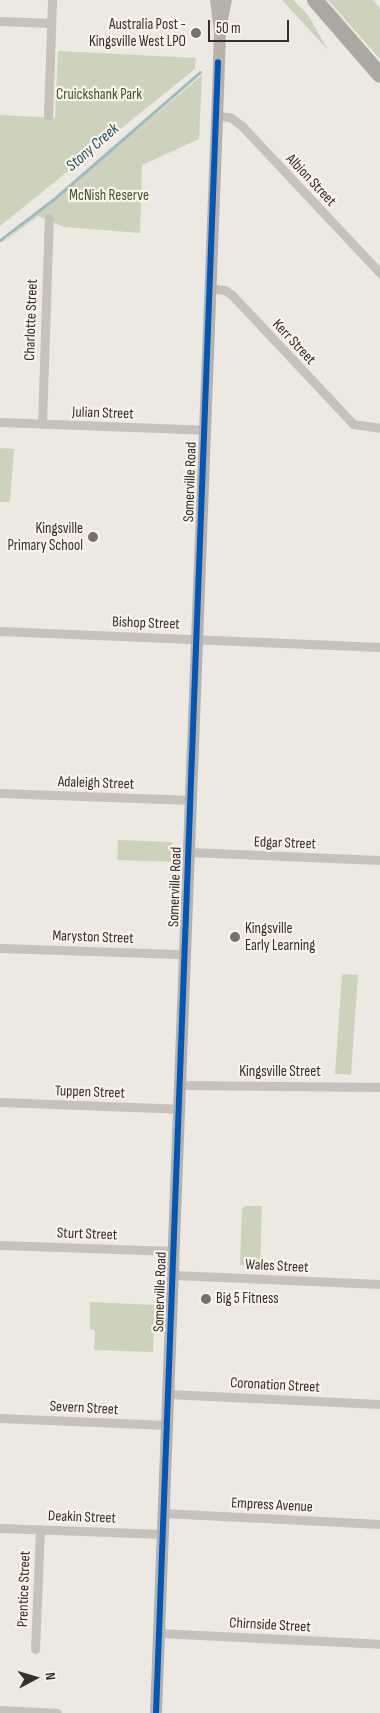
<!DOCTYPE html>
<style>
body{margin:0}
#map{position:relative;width:380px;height:1713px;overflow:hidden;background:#ece9e2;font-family:"Sofia Sans Condensed",sans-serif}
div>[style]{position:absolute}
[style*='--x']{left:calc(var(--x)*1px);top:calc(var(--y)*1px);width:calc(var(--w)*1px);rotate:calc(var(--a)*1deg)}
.green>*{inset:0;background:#ccd2bc;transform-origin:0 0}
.stream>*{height:3px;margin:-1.5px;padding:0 1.5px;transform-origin:1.5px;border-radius:1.5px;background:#9ebbbe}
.street>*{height:9px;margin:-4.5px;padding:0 4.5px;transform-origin:4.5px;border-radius:4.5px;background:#c6c1ba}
.secondary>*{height:12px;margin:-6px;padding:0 6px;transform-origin:6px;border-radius:6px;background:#b6b1ab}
.highway>*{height:16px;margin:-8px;padding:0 8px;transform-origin:8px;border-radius:8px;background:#aba7a1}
.cycleway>*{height:6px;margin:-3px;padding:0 3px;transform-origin:3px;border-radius:3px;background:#0057b8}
.dots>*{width:14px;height:14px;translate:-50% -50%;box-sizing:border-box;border:2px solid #f9f3e9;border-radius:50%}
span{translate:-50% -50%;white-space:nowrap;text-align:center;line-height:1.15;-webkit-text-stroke:4.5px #f9f3e9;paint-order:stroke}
.poi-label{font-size:15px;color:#372e29}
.right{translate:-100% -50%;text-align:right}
.left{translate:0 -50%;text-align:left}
.park-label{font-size:15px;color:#42542d}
.street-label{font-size:15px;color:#372e29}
.water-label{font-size:16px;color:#1f4e57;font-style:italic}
.north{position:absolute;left:10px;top:1653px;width:50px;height:50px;-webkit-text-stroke:4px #f9f3e9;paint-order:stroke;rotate:84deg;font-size:14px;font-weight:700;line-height:20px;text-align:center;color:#372e29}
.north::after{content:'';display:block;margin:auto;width:18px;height:22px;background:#372e29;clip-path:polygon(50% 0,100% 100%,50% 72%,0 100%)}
.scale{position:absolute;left:208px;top:20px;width:81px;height:22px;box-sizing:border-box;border:2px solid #372e29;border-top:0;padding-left:6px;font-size:15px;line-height:18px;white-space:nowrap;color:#372e29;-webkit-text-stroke:4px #f9f3e9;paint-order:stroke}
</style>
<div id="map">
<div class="green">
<i style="clip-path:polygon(282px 0,293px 0,308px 15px,328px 50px)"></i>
<i style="clip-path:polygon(328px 0,373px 0,380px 9px,380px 59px)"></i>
<i style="clip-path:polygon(58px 51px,196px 58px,195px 69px,0 226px,0 115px,55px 118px)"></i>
<i style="clip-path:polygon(202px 75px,199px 139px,142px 165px,140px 233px,64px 227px,38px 216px,0 245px)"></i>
<i style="clip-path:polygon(0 448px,14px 449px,10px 502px,0 502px)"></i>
<i style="left:118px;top:840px;width:54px;height:20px;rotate:2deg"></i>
<i style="left:342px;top:974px;width:16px;height:100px;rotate:4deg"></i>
<i style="clip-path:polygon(245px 1206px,262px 1206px,260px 1266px,240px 1265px,242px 1209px)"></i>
<i style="clip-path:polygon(90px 1302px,155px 1305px,153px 1352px,94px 1350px,95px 1330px,90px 1329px)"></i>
</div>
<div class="stream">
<i style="--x:0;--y:240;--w:69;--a:-37.4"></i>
<i style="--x:55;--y:198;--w:192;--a:-41"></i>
</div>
<div class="street">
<i style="--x:0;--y:21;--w:51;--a:2.2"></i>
<i style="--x:48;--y:116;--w:116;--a:-88"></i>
<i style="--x:217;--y:116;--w:13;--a:4"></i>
<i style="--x:230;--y:117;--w:15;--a:37"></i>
<i style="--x:242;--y:126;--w:202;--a:46.8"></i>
<i style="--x:210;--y:288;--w:15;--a:8"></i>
<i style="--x:225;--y:290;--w:9;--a:36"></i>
<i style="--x:232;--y:295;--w:177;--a:46.8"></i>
<i style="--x:353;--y:424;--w:27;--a:8"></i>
<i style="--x:0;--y:422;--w:205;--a:2.2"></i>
<i style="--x:42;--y:424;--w:206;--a:-88.1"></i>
<i style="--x:0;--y:631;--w:380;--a:2.4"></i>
<i style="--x:0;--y:793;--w:191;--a:2.1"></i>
<i style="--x:189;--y:852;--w:191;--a:2.4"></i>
<i style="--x:0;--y:948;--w:185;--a:1.9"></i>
<i style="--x:180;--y:1085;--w:200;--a:0.6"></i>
<i style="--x:0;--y:1102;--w:179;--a:2.2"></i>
<i style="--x:0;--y:1245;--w:174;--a:2"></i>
<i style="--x:173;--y:1275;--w:207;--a:2.5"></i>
<i style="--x:168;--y:1394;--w:212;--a:2.7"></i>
<i style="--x:0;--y:1418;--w:167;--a:2.4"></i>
<i style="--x:163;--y:1513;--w:217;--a:2.9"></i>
<i style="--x:0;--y:1528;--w:163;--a:2.1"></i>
<i style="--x:159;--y:1633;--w:221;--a:2.8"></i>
<i style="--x:35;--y:1649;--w:120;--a:-87.6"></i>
<i style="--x:0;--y:1710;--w:57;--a:3"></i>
</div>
<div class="secondary">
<i style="--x:220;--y:30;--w:31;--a:-79"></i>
<i style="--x:156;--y:1713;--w:1621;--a:-87.81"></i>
<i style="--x:218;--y:93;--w:61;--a:-88.1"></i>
<i style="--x:220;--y:32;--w:32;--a:-97"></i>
</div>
<div class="highway">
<i style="--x:315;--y:0;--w:99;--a:49.1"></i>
</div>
<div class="cycleway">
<i style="--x:156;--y:1713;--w:1652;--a:-87.85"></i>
</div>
<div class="dots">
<i style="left:196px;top:33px;background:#766f6a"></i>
<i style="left:93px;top:537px;background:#766f6a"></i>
<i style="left:235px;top:937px;background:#766f6a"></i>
<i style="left:206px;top:1299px;background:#766f6a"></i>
</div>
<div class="poi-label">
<span class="right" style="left:186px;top:33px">Australia Post -<br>Kingsville West LPO</span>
<span class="right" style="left:83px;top:537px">Kingsville<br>Primary School</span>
<span class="left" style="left:245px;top:937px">Kingsville<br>Early Learning</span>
<span class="left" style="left:216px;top:1299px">Big 5 Fitness</span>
</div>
<div class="park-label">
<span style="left:99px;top:95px">Cruickshank Park</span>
<span style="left:109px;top:196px">McNish Reserve</span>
</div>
<div class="street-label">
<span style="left:311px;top:180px;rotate:47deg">Albion Street</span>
<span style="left:31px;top:320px;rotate:-88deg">Charlotte Street</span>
<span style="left:294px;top:342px;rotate:47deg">Kerr Street</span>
<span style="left:103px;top:413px;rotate:2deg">Julian Street</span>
<span style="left:190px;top:482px;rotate:-88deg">Somerville Road</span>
<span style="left:146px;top:623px;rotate:2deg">Bishop Street</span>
<span style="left:96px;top:783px;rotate:2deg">Adaleigh Street</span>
<span style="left:285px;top:843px;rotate:2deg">Edgar Street</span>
<span style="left:175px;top:887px;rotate:-88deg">Somerville Road</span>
<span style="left:93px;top:937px;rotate:2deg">Maryston Street</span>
<span style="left:280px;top:1072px">Kingsville Street</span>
<span style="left:90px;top:1092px;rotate:2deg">Tuppen Street</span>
<span style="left:87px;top:1234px;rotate:2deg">Sturt Street</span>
<span style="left:277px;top:1266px;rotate:3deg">Wales Street</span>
<span style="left:160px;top:1292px;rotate:-88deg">Somerville Road</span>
<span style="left:275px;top:1385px;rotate:3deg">Coronation Street</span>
<span style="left:84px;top:1408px;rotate:3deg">Severn Street</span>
<span style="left:272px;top:1505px;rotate:3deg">Empress Avenue</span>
<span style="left:82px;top:1517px;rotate:2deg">Deakin Street</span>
<span style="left:24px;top:1589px;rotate:-88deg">Prentice Street</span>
<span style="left:270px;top:1625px;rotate:3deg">Chirnside Street</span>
</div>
<div class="water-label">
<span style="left:93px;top:148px;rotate:-41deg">Stony Creek</span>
</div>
<div class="north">N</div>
<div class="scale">50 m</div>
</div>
